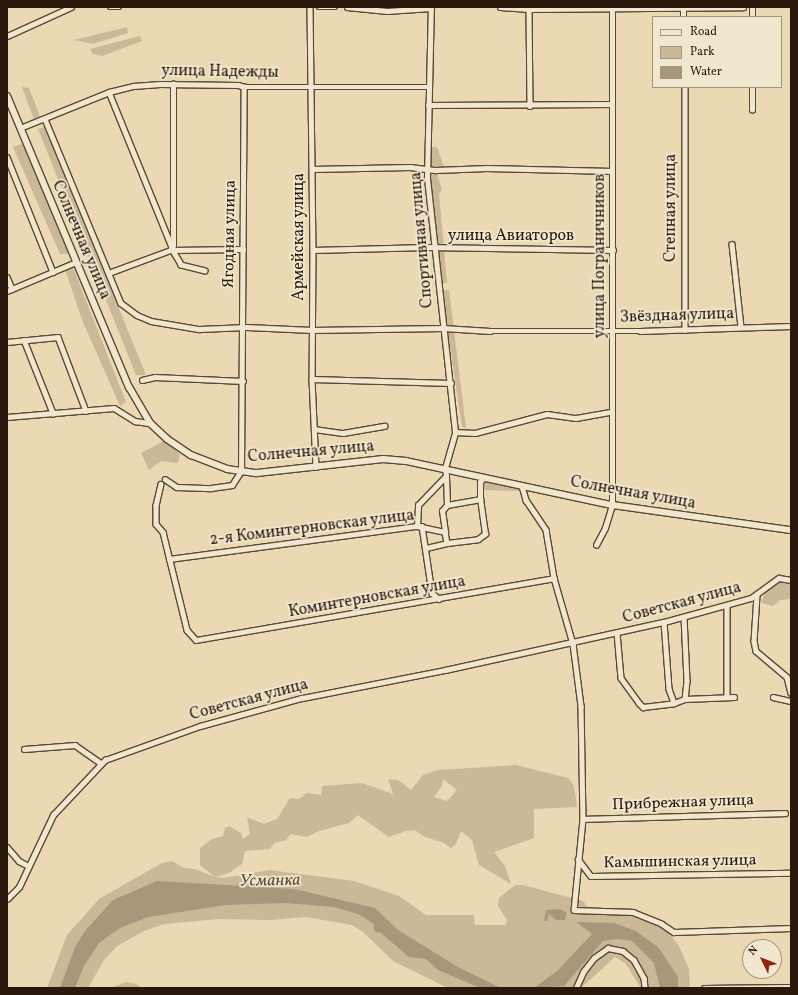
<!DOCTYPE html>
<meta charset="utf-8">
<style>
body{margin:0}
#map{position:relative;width:798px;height:995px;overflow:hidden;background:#ead9b3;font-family:Vollkorn,serif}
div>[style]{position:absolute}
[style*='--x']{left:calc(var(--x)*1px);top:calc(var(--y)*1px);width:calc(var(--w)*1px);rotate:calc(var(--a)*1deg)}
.green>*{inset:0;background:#cab897}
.water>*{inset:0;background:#a9977b}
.roads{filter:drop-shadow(1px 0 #5b4836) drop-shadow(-1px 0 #5b4836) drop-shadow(0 1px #5b4836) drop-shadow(0 -1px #5b4836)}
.street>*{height:4.5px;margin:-2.25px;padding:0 2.25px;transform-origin:2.25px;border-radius:2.25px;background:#f1e6ce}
.secondary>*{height:6px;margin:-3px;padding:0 3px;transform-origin:3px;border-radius:3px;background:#f1e6ce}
span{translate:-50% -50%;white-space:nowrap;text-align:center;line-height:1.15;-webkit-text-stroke:3.5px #f1e6ce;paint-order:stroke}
.street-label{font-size:16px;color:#2b180d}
.water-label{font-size:17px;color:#5d4b39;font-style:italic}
.frame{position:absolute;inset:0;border:8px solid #2b180d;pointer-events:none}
.legend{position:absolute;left:652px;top:16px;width:130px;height:72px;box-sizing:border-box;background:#f1e6ce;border:1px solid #a29481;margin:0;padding:5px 7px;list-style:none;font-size:12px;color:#2b180d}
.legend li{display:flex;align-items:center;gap:8px;height:20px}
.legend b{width:20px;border:1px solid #a29481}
.north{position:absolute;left:742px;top:939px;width:40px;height:40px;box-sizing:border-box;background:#f1e6ce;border:1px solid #a29481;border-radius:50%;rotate:313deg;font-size:11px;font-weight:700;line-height:16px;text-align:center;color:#2b180d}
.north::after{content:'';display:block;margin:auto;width:14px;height:18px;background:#8f2418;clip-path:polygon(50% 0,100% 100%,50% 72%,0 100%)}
</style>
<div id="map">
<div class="green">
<i style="clip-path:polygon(127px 27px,128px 33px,93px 44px,74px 40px)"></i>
<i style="clip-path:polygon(140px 36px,142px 41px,102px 56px,93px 54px,90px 49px)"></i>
<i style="clip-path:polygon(22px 87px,29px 88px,41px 119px,34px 120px)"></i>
<i style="clip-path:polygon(45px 127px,146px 375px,136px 375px,38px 129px)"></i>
<i style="clip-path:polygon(23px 143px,70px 254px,60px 254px,13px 147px)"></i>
<i style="clip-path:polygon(424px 147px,437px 147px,444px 167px,442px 170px,428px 167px)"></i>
<i style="clip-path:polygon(437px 174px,442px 190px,439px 193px,447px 283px,441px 283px,430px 175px)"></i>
<i style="clip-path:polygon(72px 265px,126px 402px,120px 406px,82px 320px,64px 266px)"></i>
<i style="clip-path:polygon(449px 290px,466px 428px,462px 427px,442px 291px)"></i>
<i style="clip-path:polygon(166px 440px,180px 455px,178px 463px,161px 461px,149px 470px,141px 453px)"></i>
<i style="clip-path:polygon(484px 480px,518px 487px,519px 491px,483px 490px)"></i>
<i style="clip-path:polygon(777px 582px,791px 582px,791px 599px,780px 600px,773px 606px,761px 603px,765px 593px)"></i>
<i style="clip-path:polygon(evenodd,516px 765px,568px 778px,574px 786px,577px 807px,534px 809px,534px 838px,494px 852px,505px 866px,511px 884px,479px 865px,472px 840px,461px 831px,456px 844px,451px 848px,444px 843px,423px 836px,415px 830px,406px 831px,389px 837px,358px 815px,349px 823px,319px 831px,307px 837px,291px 834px,286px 840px,274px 843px,270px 849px,245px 851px,242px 864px,229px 873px,215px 877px,224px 878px,269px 870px,354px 881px,399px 896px,426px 915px,474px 915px,475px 925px,506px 925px,507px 920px,498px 906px,499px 898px,515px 885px,523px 885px,583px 901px,589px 909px,632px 908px,666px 930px,679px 946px,689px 969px,690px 988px,641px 988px,626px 964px,615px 957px,581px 988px,448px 988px,393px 961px,363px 932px,352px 925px,306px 917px,270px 920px,219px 919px,164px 924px,144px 931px,117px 946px,104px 960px,88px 988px,47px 988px,67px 935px,99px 899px,162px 863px,172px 861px,184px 868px,195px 869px,215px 877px,200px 865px,200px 848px,212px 839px,223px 836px,225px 828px,229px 826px,241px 833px,243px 839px,250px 834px,247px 817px,264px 824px,277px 819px,290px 798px,299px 799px,307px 793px,321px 795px,322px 786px,362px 783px,393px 794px,388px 779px,398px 780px,411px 790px,423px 775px,438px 770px,516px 765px,443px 779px,457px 790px,447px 801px,434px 797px,442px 786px,443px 779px)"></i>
<i style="clip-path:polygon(126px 982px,136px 984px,143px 988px,111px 988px)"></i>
</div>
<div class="water">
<i style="clip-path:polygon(157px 881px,294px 889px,375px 908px,398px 930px,458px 967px,501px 988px,480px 988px,438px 970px,426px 959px,409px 957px,381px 933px,374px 931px,374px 924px,358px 914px,334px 907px,285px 903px,226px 905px,148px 917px,120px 928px,99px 943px,84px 966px,75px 988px,60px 988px,75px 947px,85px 931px,113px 900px)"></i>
<i style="clip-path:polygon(560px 909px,567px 913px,565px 920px,556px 920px,549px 914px,547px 921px,544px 921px,546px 910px)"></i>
<i style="clip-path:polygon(576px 922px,614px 923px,636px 931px,659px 948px,678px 977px,678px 988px,660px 988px,654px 963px,632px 941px,617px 939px,603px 941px,564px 986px,534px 988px,557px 971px,592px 934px)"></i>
</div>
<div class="roads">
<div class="street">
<i style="--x:110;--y:7;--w:9;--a:0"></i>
<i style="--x:310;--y:7;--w:243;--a:89.3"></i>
<i style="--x:313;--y:250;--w:129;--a:90.4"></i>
<i style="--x:312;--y:379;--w:88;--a:87.4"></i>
<i style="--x:319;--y:7;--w:16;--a:0"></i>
<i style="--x:347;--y:7;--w:40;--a:5.7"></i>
<i style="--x:387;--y:11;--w:44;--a:-3.9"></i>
<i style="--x:500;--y:7;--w:29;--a:4"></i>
<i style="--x:529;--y:9;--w:214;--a:-0.5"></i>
<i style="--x:529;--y:9;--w:97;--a:89.4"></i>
<i style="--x:683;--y:17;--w:10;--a:-90"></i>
<i style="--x:752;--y:17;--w:10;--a:-90"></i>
<i style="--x:7;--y:36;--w:70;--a:-24.4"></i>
<i style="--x:685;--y:87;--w:243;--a:90"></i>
<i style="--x:109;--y:92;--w:167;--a:67.9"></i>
<i style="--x:172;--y:247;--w:3;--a:90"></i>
<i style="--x:172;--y:250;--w:66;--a:159.6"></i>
<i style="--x:428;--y:105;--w:184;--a:-0.3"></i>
<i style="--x:752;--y:110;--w:23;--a:-90"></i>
<i style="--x:45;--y:119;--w:199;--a:67.6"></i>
<i style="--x:121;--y:303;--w:20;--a:37"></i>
<i style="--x:137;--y:315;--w:15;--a:23"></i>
<i style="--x:151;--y:321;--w:49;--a:9.5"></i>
<i style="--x:199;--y:329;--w:48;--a:-2.4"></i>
<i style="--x:247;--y:327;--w:65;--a:2.6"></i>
<i style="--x:312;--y:330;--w:131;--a:-0.9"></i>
<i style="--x:443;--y:328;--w:47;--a:3.7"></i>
<i style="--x:490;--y:331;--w:150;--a:0"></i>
<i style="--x:640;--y:331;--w:151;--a:-1.9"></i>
<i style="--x:20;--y:128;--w:96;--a:-22"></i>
<i style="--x:109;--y:92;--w:25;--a:-14"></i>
<i style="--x:133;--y:86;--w:27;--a:-4"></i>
<i style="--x:160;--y:84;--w:78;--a:0.7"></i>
<i style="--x:238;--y:85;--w:6;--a:18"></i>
<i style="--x:244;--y:87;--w:183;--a:0"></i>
<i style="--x:7;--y:157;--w:124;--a:68.2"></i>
<i style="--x:312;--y:169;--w:98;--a:-1.2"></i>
<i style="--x:410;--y:167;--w:26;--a:7"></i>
<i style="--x:436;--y:170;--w:51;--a:-2.2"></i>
<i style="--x:487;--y:168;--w:125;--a:1.4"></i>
<i style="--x:732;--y:244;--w:83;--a:83.8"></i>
<i style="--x:173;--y:246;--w:162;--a:-90"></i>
<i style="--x:313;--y:250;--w:114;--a:-1.5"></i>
<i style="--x:427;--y:247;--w:186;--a:0.9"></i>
<i style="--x:205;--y:271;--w:25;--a:-166"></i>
<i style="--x:181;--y:265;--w:17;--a:-121"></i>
<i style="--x:172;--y:250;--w:71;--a:-0.8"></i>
<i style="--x:7;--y:277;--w:13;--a:67"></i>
<i style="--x:7;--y:291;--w:75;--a:-22.8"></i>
<i style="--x:24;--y:340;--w:79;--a:68.3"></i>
<i style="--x:7;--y:342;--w:51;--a:-5.6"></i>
<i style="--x:58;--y:337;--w:79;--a:69.3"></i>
<i style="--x:312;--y:379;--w:139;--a:1.6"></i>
<i style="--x:142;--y:380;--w:13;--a:-13"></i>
<i style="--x:155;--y:377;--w:88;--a:2.6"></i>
<i style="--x:7;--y:417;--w:107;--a:-4.8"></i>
<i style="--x:114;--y:408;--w:25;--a:32"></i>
<i style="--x:135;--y:421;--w:15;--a:8"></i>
<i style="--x:314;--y:429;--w:29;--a:8"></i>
<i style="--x:343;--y:433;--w:42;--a:-9.7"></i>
<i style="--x:455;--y:432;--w:20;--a:3"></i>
<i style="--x:475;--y:433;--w:74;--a:-14.8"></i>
<i style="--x:547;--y:414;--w:29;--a:8"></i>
<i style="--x:576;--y:418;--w:36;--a:-10"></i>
<i style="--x:165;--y:479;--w:14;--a:34"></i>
<i style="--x:177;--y:487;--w:34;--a:2"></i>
<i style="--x:211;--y:488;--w:21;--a:-8"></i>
<i style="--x:232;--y:485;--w:17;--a:-57"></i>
<i style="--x:241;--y:471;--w:384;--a:-89.6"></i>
<i style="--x:161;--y:484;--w:22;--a:103"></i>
<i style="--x:156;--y:505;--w:19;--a:90"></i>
<i style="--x:156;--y:524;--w:11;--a:49"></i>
<i style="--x:163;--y:532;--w:101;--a:76.2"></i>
<i style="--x:187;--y:630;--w:13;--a:48"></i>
<i style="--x:196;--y:640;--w:363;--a:-9.8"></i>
<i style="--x:522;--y:486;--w:15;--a:74"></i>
<i style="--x:526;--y:500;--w:36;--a:56"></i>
<i style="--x:546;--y:530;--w:49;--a:80.5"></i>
<i style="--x:554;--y:578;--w:69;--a:73.9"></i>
<i style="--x:573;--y:644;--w:63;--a:82.6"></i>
<i style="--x:581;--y:706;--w:113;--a:89"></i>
<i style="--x:583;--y:819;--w:91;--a:95.6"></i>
<i style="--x:574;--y:910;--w:59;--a:1.9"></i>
<i style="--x:633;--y:912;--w:31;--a:22"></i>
<i style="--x:662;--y:924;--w:14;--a:34"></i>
<i style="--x:674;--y:932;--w:117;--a:-2"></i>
<i style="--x:447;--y:505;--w:34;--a:-10"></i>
<i style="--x:417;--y:526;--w:21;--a:-87"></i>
<i style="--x:418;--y:505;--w:40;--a:-46"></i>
<i style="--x:446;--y:476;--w:8;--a:-97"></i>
<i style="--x:445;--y:468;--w:37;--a:-74"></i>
<i style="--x:455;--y:432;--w:256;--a:-96.3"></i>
<i style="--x:427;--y:178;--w:171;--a:-88.7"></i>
<i style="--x:422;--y:526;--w:68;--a:81.5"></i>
<i style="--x:432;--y:593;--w:9;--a:41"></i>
<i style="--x:445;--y:532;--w:21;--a:-98"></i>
<i style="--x:442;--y:511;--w:8;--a:-50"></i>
<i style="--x:447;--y:505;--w:29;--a:-92"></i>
<i style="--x:596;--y:545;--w:19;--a:-62"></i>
<i style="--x:605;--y:528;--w:24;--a:-73"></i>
<i style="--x:612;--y:505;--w:498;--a:-90"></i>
<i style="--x:426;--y:548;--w:22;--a:-13"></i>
<i style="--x:169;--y:559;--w:250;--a:-7.6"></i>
<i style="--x:417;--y:526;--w:29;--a:12"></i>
<i style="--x:445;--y:532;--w:11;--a:80"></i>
<i style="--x:447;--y:543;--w:31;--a:-7"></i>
<i style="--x:478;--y:539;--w:9;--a:-36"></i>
<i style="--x:485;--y:534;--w:35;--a:-98"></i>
<i style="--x:480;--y:499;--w:17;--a:-90"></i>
<i style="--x:480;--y:482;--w:6;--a:-51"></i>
<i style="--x:757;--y:595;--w:46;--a:93.7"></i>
<i style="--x:754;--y:641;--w:10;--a:79"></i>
<i style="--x:756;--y:651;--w:40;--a:40"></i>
<i style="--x:787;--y:677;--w:16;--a:76"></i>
<i style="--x:727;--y:605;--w:92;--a:90"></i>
<i style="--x:684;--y:617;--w:64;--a:87.3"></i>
<i style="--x:687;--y:681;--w:18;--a:96"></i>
<i style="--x:664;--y:622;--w:67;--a:85.7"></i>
<i style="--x:669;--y:689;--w:15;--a:70"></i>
<i style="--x:674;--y:703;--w:12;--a:-20"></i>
<i style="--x:685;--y:699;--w:49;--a:-2.3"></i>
<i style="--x:617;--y:633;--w:45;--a:84.9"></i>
<i style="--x:621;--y:678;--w:31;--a:54"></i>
<i style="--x:639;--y:703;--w:6;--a:45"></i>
<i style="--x:643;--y:707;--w:31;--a:-7"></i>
<i style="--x:773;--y:697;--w:18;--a:13"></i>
<i style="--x:24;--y:749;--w:51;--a:-4.5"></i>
<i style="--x:75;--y:745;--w:32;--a:35"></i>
<i style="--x:583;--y:819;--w:202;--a:-1.7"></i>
<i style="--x:7;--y:847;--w:18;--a:49"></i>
<i style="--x:19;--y:861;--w:11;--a:27"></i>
<i style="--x:578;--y:859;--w:21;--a:53"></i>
<i style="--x:591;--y:876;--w:200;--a:-0.9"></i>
<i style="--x:7;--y:899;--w:17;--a:-45"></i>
<i style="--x:19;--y:887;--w:80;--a:-64.7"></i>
<i style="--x:53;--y:815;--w:76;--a:-46.6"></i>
<i style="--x:105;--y:760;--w:101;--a:-19.7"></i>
<i style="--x:200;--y:726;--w:106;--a:-15.4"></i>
<i style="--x:302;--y:698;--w:146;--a:-11.1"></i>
<i style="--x:445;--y:670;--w:224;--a:-12.4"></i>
<i style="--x:664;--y:622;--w:90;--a:-15.4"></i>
<i style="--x:751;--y:598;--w:34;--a:-36"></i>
<i style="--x:779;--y:578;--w:12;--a:9"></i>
<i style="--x:576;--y:988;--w:17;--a:-66"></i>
<i style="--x:583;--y:972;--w:18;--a:-52"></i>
<i style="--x:594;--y:958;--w:17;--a:-36"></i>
<i style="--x:608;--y:948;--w:15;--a:11"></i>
<i style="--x:623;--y:951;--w:14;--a:39"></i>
<i style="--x:634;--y:960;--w:21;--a:61"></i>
<i style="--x:644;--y:978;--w:10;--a:84"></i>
<i style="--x:704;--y:988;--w:87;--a:-0.7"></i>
</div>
<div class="secondary">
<i style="--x:7;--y:96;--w:316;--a:67.3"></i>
<i style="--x:129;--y:387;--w:42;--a:59.7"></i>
<i style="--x:150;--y:423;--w:23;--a:43"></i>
<i style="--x:167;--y:439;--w:29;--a:34"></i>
<i style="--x:191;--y:455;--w:39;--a:21"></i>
<i style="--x:227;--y:469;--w:30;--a:8"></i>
<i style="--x:257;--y:473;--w:127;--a:-6.3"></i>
<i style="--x:383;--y:459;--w:23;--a:5"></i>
<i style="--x:406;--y:461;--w:211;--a:12.1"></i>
<i style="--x:612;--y:505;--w:181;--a:8"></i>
</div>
</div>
<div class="street-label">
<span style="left:220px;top:72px;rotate:1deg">улица Надежды</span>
<span style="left:671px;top:208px;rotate:-90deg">Степная улица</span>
<span style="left:230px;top:234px;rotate:-89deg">Ягодная улица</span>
<span style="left:511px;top:236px">улица Авиаторов</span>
<span style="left:299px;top:237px;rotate:-90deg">Армейская улица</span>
<span style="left:81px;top:240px;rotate:67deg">Солнечная улица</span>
<span style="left:422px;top:240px;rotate:-95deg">Спортивная улица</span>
<span style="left:600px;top:256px;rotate:-90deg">улица Пограничников</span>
<span style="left:677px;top:316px;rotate:-2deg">Звёздная улица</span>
<span style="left:311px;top:452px;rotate:-5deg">Солнечная улица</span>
<span style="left:633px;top:493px;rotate:10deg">Солнечная улица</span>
<span style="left:312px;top:528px;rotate:-7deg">2-я Коминтерновская улица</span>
<span style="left:377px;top:597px;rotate:-10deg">Коминтерновская улица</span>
<span style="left:682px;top:603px;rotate:-15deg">Советская улица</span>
<span style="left:249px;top:700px;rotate:-15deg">Советская улица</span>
<span style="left:683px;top:803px;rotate:-2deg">Прибрежная улица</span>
<span style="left:680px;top:862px;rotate:-1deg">Камышинская улица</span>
</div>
<div class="water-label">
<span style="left:270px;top:881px;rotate:-1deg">Усманка</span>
</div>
<div class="frame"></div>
<ul class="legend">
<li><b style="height:5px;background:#f1e6ce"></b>Road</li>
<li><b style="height:11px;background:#cab897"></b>Park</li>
<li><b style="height:11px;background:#a9977b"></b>Water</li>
</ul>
<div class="north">N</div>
</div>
